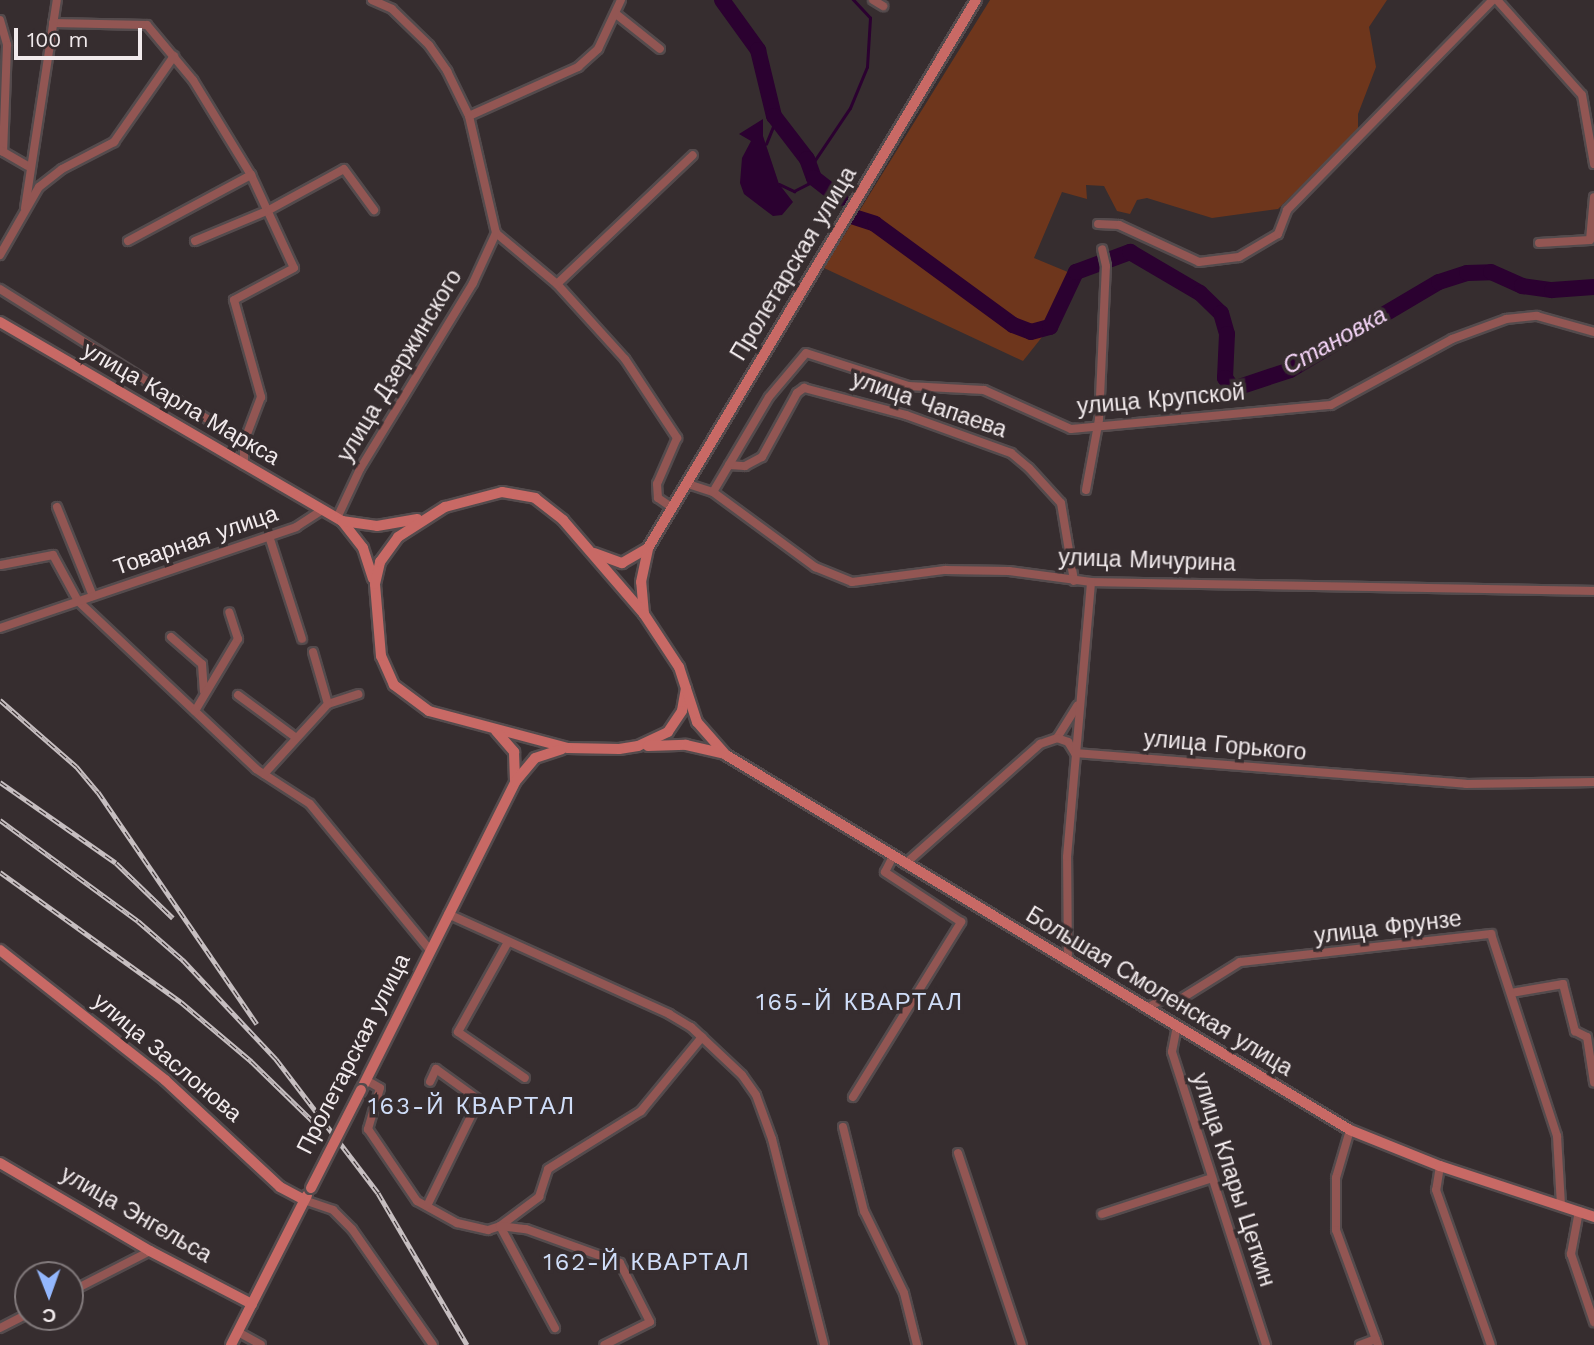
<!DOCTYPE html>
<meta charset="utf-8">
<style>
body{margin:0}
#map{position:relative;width:1594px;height:1345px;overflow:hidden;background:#362d2f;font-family:"Work Sans",sans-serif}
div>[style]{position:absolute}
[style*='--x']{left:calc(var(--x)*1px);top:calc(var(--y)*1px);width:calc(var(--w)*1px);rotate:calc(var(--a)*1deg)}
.green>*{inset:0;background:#6e361c}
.water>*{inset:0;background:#2b0130}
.stream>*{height:2.5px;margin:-1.25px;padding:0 1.25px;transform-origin:1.25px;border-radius:1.25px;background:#2b0130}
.river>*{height:16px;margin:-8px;padding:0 8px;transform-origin:8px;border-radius:8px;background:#2b0130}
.roads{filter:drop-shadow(2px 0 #544b4d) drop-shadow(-2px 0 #544b4d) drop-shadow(0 2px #544b4d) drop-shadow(0 -2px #544b4d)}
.street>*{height:8px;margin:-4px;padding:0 4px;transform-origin:4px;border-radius:4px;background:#925653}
.secondary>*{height:10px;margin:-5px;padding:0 5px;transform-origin:5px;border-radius:5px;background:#c86965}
.rail>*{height:5px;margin-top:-2.5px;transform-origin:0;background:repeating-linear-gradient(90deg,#362d2f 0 8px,#c6bec0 0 16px);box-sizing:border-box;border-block:2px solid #c6bec0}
.bridges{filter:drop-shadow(2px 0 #544b4d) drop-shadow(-2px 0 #544b4d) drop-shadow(0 2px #544b4d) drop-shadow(0 -2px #544b4d)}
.secondary-bridge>*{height:10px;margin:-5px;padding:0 5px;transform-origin:5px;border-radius:5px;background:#c86965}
span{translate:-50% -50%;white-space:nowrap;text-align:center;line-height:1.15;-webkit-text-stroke:7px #362d2f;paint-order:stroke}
.street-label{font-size:23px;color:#f1eaec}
.water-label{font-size:24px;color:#f6d6f9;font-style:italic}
.neighbourhood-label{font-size:24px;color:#cfddf8;letter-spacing:2px}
.north{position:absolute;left:14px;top:1261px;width:70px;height:70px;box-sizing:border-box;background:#362d2f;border:2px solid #81797b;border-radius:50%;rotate:179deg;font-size:19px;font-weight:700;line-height:28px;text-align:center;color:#f1eaec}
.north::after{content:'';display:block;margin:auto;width:24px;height:32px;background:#93b7fd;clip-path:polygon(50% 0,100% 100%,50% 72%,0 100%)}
.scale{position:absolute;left:14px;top:28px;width:128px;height:32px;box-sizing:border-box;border:4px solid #f1eaec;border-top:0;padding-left:9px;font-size:21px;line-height:24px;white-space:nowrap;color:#f1eaec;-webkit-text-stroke:5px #362d2f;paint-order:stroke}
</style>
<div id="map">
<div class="green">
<i style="clip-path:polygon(990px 0,1387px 0,1369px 27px,1376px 67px,1358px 114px,1358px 131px,1278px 209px,1212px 218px,1147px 198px,1137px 200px,1130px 214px,1117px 211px,1104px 186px,1086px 185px,1087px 199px,1062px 192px,1034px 258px,1075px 275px,1050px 327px,1023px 361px,824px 268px)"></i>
</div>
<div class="water">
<i style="clip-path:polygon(763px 119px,763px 136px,779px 184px,793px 202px,782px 215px,773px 216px,744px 194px,740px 183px,742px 158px,751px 141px,739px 134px)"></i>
</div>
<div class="stream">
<i style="--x:766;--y:144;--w:27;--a:-68"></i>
<i style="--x:809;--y:169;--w:73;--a:-56.1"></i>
<i style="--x:850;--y:108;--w:44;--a:-67.5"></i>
<i style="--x:867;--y:67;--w:49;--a:-86.5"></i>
<i style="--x:870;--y:18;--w:25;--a:-133"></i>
<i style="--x:779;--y:184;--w:17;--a:25"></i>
<i style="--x:794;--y:191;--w:25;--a:-27"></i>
</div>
<div class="river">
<i style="--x:722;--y:0;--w:62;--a:54.2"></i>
<i style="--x:758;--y:50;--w:68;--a:76.4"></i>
<i style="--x:774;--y:116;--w:54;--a:52.5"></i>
<i style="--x:807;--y:159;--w:20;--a:70"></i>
<i style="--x:814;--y:178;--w:33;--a:38"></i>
<i style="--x:851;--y:216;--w:25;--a:18"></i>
<i style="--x:875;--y:224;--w:171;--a:36.2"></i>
<i style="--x:1013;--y:325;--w:19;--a:21"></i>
<i style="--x:1031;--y:332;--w:20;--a:-15"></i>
<i style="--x:1050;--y:327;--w:61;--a:-64.7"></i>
<i style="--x:1076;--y:272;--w:58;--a:-20.3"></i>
<i style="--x:1130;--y:252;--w:81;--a:30.4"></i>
<i style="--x:1200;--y:293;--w:29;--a:44"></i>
<i style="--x:1221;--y:313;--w:22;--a:74"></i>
<i style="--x:1227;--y:334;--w:44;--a:92.6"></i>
<i style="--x:1225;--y:378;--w:14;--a:54"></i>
<i style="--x:1233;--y:389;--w:60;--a:-18.4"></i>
<i style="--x:1290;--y:370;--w:173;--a:-30.6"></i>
<i style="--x:1439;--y:282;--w:29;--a:-18"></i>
<i style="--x:1467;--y:273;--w:24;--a:-2"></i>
<i style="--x:1491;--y:272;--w:34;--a:24"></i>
<i style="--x:1522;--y:286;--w:30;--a:8"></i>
<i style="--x:1552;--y:290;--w:42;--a:-4.1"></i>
</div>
<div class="roads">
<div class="street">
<i style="--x:372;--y:0;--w:22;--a:24"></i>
<i style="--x:392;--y:9;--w:52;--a:44.2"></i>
<i style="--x:429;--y:45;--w:32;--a:55"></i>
<i style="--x:447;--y:71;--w:50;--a:63.9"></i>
<i style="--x:469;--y:116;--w:120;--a:77"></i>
<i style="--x:496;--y:233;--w:80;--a:39.9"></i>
<i style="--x:557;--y:284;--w:101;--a:47.8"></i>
<i style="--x:625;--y:359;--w:95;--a:56.6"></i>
<i style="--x:677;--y:438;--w:50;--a:113.5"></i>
<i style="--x:657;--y:484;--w:14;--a:86"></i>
<i style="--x:658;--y:498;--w:18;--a:34"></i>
<i style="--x:873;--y:0;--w:12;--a:31"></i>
<i style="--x:1497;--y:0;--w:127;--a:48.2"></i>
<i style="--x:1582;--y:95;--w:70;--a:80.1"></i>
<i style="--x:616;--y:14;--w:56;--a:38.5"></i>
<i style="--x:0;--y:20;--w:26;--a:74"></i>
<i style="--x:7;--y:45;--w:107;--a:92.1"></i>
<i style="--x:53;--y:23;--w:94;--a:1.2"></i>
<i style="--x:147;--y:25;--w:72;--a:50.1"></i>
<i style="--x:193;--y:80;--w:111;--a:58.6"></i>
<i style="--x:251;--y:175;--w:102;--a:65.2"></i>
<i style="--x:294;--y:268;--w:68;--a:151.9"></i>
<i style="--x:234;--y:300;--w:101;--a:74.4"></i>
<i style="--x:261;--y:397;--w:48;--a:110.7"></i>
<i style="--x:244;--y:442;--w:23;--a:90"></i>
<i style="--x:469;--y:116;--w:120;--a:-24.2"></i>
<i style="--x:578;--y:67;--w:27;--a:-42"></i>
<i style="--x:598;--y:49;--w:54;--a:-64.9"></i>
<i style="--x:0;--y:150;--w:32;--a:30"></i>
<i style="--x:25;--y:208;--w:210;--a:-81.3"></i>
<i style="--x:1098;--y:224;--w:21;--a:3"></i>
<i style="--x:1119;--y:225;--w:88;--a:24.8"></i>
<i style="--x:1199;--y:262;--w:40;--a:-7.1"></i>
<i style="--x:1239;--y:257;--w:45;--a:-30.5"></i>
<i style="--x:1278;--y:234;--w:26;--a:-69"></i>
<i style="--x:1287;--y:210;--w:294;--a:-45.6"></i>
<i style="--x:128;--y:241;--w:140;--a:-28.2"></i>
<i style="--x:195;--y:241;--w:80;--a:-22.7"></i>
<i style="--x:269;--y:210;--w:85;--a:-28.7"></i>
<i style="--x:344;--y:169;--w:51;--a:53.8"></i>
<i style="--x:1539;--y:243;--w:51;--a:-3.4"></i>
<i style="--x:1590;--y:240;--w:43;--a:-84.7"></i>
<i style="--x:0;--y:255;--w:78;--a:-60.2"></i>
<i style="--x:39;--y:187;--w:29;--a:-38"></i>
<i style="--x:62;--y:169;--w:59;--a:-27.4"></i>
<i style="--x:114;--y:142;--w:105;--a:-55.1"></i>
<i style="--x:557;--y:284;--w:187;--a:-43.5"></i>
<i style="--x:0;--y:289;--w:288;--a:32.1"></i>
<i style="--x:729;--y:465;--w:16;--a:4"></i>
<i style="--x:745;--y:466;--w:19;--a:-28"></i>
<i style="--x:762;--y:457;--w:73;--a:-61.3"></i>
<i style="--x:797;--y:393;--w:9;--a:-36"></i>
<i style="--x:804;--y:388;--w:106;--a:14.8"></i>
<i style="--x:906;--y:415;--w:112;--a:19.9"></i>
<i style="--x:1011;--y:453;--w:23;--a:40"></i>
<i style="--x:1029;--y:468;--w:47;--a:47.6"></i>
<i style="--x:1061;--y:503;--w:79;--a:80.5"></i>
<i style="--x:688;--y:484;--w:26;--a:18"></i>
<i style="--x:713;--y:492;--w:127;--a:36.3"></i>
<i style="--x:815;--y:567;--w:40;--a:22"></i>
<i style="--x:852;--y:582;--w:94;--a:-7.4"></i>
<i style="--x:945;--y:570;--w:64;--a:0.9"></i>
<i style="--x:1009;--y:571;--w:83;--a:7.6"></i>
<i style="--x:1091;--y:582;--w:503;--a:1.03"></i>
<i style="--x:1086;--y:490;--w:72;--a:-79.6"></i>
<i style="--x:1099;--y:419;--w:153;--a:-87.4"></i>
<i style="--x:1106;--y:266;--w:17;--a:-103"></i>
<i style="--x:713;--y:492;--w:110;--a:-59.5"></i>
<i style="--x:769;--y:397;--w:57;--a:-49.9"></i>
<i style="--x:806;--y:353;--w:107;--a:17.9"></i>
<i style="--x:908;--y:386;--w:76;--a:3"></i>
<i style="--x:984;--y:390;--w:95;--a:24.1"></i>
<i style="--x:1071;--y:429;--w:261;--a:-5.3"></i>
<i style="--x:1331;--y:405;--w:138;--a:-28.6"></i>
<i style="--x:1452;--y:339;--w:58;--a:-20.3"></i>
<i style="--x:1506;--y:319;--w:31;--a:-6"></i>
<i style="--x:1537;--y:316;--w:59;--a:15.7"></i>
<i style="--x:57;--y:507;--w:96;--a:68"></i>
<i style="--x:337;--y:518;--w:54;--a:-64.9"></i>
<i style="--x:360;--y:469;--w:218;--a:-58.7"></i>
<i style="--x:473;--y:283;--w:55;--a:-65.3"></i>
<i style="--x:269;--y:536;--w:108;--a:72.2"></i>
<i style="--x:1;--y:565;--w:53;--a:-10.9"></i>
<i style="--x:53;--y:555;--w:52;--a:61.5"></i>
<i style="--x:78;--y:601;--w:245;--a:43.3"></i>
<i style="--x:256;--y:769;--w:64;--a:32.9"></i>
<i style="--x:310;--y:804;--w:189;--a:50.6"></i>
<i style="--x:0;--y:628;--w:313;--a:-18.8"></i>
<i style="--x:296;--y:527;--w:31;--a:-33"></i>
<i style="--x:171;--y:637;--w:41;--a:41.1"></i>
<i style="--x:202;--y:664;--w:27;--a:86"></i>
<i style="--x:238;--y:695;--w:71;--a:36.4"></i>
<i style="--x:328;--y:704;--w:32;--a:-18"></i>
<i style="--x:195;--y:711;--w:84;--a:-59.2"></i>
<i style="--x:238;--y:639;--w:28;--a:-108"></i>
<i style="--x:1057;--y:738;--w:38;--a:-58"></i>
<i style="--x:264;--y:774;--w:95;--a:-47.6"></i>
<i style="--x:328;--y:704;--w:54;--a:-106.1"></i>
<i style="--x:905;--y:864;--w:181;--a:-41.6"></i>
<i style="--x:1040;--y:744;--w:18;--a:-19"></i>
<i style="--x:1057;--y:738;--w:12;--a:20"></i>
<i style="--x:1068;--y:742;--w:13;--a:58"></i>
<i style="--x:1075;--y:753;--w:392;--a:4.5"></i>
<i style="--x:1466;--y:784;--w:128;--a:-0.9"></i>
<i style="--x:448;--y:914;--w:243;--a:24.3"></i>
<i style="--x:669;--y:1014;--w:26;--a:31"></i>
<i style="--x:691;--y:1027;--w:70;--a:43.3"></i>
<i style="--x:742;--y:1075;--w:24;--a:55"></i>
<i style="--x:756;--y:1095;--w:47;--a:70"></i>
<i style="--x:772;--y:1139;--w:212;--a:75.8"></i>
<i style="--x:508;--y:942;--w:103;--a:119.1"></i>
<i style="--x:458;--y:1032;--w:81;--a:34.5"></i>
<i style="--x:1068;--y:962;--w:105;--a:-90.5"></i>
<i style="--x:1067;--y:857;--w:276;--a:-85"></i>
<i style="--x:1511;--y:993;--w:53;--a:-9.8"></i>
<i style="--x:1563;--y:984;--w:49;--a:75.7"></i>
<i style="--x:1575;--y:1031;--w:13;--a:27"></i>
<i style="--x:1587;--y:1037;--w:46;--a:81.2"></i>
<i style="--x:1147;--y:1008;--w:21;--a:-29"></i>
<i style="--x:1165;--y:998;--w:14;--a:8"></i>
<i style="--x:1179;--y:1000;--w:72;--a:-31.9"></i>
<i style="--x:1240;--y:962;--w:253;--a:-6.4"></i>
<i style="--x:1491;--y:934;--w:213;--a:71.9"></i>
<i style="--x:1557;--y:1136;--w:69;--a:86.7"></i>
<i style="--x:1177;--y:1026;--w:26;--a:101"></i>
<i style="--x:1172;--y:1052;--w:308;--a:72.2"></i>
<i style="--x:366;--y:1080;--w:16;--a:30"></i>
<i style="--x:380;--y:1088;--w:43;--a:106.3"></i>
<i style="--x:368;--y:1129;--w:87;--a:55.8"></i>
<i style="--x:417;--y:1201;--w:46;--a:28.8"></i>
<i style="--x:457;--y:1223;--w:32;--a:13"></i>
<i style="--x:488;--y:1230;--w:13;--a:-18"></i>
<i style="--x:500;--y:1226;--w:116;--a:61.7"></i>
<i style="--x:853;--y:1097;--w:206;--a:-58.3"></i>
<i style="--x:961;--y:922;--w:91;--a:-146.7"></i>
<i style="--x:885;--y:872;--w:18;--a:-63"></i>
<i style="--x:843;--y:1127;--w:87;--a:76"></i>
<i style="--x:864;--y:1211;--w:91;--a:64"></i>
<i style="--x:904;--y:1293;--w:54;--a:76"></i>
<i style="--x:1350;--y:1130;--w:50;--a:106.3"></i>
<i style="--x:1336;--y:1178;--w:52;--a:90"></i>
<i style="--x:1336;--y:1230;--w:122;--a:69.9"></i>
<i style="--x:958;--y:1153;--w:202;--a:71.6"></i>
<i style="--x:1440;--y:1166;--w:24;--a:99"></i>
<i style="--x:1436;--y:1190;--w:164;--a:70.5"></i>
<i style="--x:304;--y:1200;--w:31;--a:19"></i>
<i style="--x:333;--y:1210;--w:27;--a:45"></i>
<i style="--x:352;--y:1229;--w:141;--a:55.1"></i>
<i style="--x:427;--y:1206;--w:118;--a:-63.9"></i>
<i style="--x:479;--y:1100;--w:53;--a:-144.2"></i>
<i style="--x:436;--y:1069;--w:14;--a:115"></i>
<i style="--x:1579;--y:1211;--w:44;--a:100.5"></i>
<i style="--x:1571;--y:1254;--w:72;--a:71.3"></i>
<i style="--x:1102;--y:1214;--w:113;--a:-18.1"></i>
<i style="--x:500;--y:1226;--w:49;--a:-36.6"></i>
<i style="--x:539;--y:1197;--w:29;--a:-72"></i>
<i style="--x:548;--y:1169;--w:110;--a:-31.9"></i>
<i style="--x:641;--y:1111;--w:96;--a:-50.5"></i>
<i style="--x:500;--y:1226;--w:26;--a:7"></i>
<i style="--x:526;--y:1229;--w:100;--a:19.9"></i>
<i style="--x:620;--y:1263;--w:66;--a:63"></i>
<i style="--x:650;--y:1322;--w:51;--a:153.4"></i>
<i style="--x:70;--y:1292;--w:90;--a:-27.1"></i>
<i style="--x:0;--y:1328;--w:31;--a:-27"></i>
<i style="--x:238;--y:1332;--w:26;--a:29"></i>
<i style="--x:1360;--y:1345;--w:17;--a:-21"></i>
</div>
<div class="secondary">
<i style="--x:0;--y:322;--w:396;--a:30.2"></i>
<i style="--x:342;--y:521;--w:34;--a:52"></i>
<i style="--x:363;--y:548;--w:32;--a:72"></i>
<i style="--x:342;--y:521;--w:35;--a:8"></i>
<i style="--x:377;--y:526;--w:41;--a:-9.9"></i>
<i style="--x:594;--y:553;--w:30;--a:20"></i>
<i style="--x:622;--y:563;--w:30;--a:-30"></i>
<i style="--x:644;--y:614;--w:32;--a:-95"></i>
<i style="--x:641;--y:582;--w:35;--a:-78"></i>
<i style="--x:648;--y:548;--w:639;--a:-59.1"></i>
<i style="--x:686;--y:688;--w:23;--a:100"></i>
<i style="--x:682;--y:711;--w:25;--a:124"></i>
<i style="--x:668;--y:732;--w:33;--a:155"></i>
<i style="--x:638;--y:746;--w:19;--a:171"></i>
<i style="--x:619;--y:749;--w:51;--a:-178.9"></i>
<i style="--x:568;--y:748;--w:144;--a:-165.1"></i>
<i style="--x:429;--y:711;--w:44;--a:-143.4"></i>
<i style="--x:394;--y:685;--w:32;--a:-114"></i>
<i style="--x:381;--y:656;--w:72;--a:-94.8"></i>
<i style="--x:375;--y:584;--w:23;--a:-77"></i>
<i style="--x:380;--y:562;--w:31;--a:-54"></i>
<i style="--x:398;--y:537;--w:56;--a:-32.6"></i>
<i style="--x:445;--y:507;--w:59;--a:-14.7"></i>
<i style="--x:502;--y:492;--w:34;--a:10"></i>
<i style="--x:535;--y:498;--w:36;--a:38"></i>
<i style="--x:563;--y:520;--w:124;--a:49.2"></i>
<i style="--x:644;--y:614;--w:64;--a:56.6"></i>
<i style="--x:679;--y:667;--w:58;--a:71.9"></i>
<i style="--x:697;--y:722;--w:44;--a:48.7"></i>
<i style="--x:726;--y:755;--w:728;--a:31"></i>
<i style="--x:1350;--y:1130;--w:97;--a:21.8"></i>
<i style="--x:1440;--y:1166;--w:162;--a:18.3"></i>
<i style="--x:496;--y:731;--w:28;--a:49"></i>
<i style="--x:514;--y:752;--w:29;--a:88"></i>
<i style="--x:648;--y:746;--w:38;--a:-2"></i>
<i style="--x:686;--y:745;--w:37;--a:13"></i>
<i style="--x:0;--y:950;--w:210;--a:38.2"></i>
<i style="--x:165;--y:1080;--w:157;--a:42.9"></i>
<i style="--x:280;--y:1187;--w:27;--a:28"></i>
<i style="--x:361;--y:1090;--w:344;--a:-63.4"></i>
<i style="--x:515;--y:782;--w:31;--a:-50"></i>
<i style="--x:535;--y:758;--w:28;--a:-18"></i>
<i style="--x:0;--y:1163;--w:174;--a:30.4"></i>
<i style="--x:150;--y:1251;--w:115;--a:27.5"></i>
<i style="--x:231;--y:1345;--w:168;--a:-63.1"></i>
</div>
</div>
<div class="rail">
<i style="--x:0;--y:700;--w:101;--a:41"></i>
<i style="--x:76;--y:766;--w:34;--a:50"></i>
<i style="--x:98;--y:792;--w:281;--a:55.6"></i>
<i style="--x:0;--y:782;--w:141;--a:34.9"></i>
<i style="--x:116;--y:863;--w:79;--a:44"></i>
<i style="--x:0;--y:820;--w:171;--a:36.2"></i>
<i style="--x:138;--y:921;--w:60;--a:40.9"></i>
<i style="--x:183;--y:960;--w:136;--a:46.8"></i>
<i style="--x:276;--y:1059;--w:168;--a:52.7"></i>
<i style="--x:378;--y:1193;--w:176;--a:59.6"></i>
<i style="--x:0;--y:872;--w:223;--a:35.7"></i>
<i style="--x:181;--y:1002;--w:92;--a:40.1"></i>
<i style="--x:251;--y:1061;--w:96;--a:44.2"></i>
</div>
<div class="bridges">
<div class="secondary-bridge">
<i style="--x:311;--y:1188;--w:110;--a:-63"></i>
</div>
</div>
<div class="street-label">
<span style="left:794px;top:264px;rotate:-59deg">Пролетарская улица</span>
<span style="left:400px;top:366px;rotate:-59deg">улица Дзержинского</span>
<span style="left:1161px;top:400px;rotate:-5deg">улица Крупской</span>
<span style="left:181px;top:404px;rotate:30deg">улица Карла Маркса</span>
<span style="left:929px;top:405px;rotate:19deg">улица Чапаева</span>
<span style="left:196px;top:541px;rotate:-19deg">Товарная улица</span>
<span style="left:1147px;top:561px;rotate:2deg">улица Мичурина</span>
<span style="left:1225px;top:746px;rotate:5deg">улица Горького</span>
<span style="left:1388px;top:928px;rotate:-7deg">улица Фрунзе</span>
<span style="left:1159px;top:992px;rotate:31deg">Большая Смоленская улица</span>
<span style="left:354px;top:1054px;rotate:-63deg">Пролетарская улица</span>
<span style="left:167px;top:1058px;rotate:40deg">улица Заслонова</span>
<span style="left:1233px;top:1180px;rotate:72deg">улица Клары Цеткин</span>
<span style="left:136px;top:1215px;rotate:30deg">улица Энгельса</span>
</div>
<div class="water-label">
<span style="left:1335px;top:341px;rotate:-29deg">Становка</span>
</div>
<div class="neighbourhood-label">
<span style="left:860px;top:1003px">165-Й КВАРТАЛ</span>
<span style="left:472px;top:1107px">163-Й КВАРТАЛ</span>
<span style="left:647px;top:1263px">162-Й КВАРТАЛ</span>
</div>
<div class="north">С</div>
<div class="scale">100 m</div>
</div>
